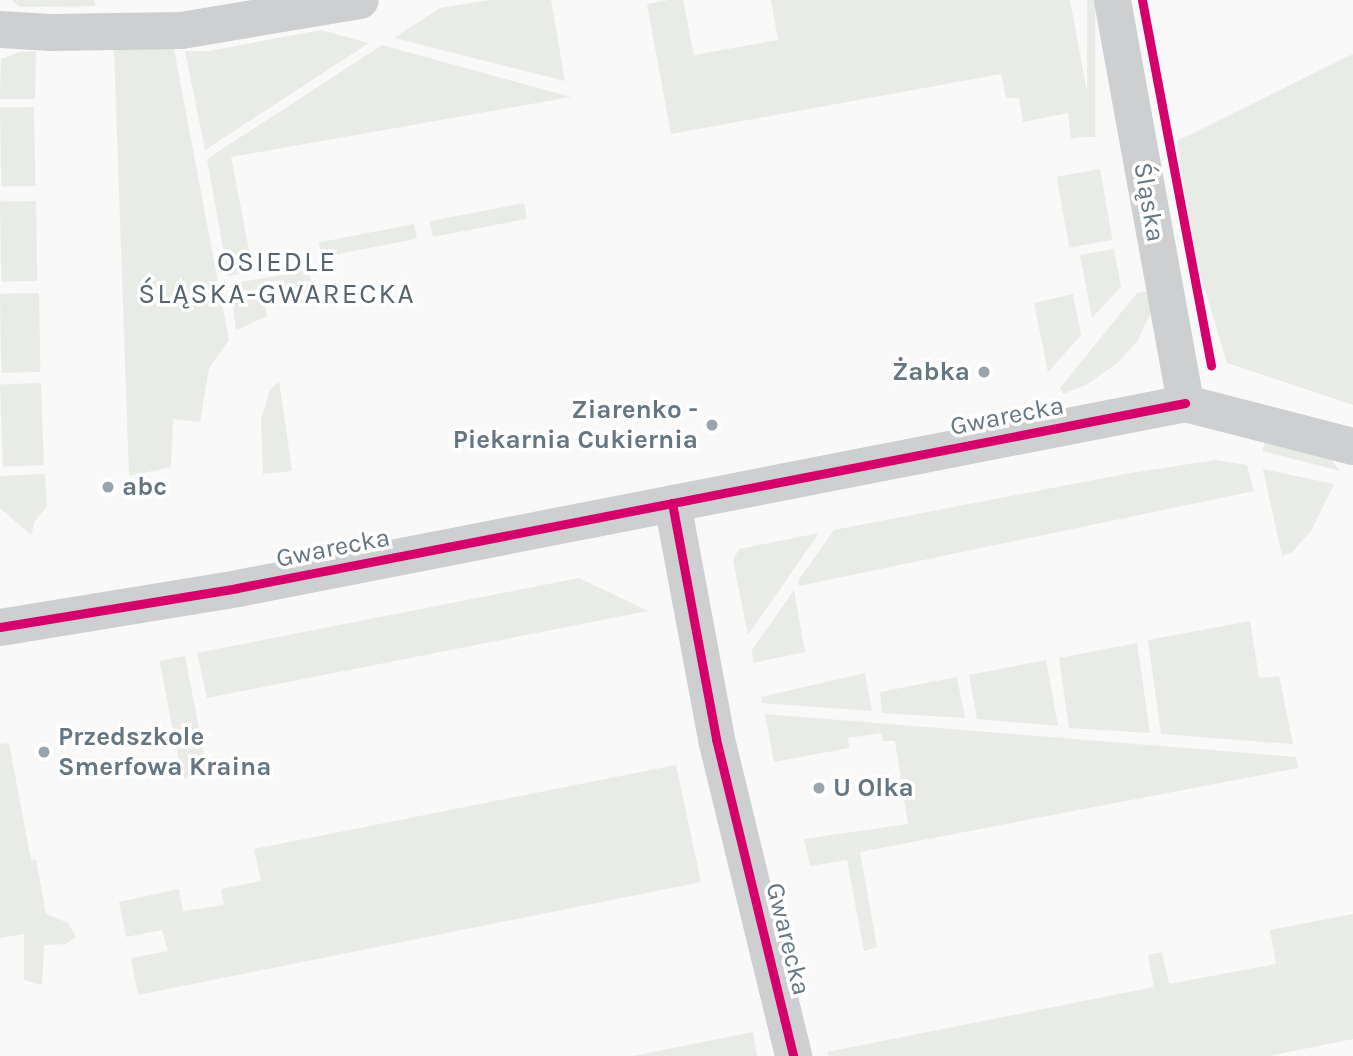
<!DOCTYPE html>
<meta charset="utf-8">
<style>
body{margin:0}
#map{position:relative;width:1353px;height:1056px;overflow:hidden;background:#f9f9f9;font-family:Karla,sans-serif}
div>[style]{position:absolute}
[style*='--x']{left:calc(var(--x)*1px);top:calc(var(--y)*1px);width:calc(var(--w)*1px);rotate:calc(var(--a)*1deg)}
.green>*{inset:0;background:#e8ebe6;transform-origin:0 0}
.minor>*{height:37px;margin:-18.5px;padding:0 18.5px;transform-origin:18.5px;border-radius:18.5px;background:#cecfd0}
.cycleway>*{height:9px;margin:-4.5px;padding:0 4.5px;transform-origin:4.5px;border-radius:4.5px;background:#d6006c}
.dots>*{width:19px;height:19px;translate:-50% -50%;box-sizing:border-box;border:4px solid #fff;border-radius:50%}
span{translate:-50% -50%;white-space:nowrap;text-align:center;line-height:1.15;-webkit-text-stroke:7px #fff;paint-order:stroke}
.street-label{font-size:26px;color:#657683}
.poi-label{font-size:26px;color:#657683;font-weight:700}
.right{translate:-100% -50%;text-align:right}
.left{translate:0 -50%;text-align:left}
.neighbourhood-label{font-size:28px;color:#57646e;letter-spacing:2px}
</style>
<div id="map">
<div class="green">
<i style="clip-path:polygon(12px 0,94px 0,96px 6px,20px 7px)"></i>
<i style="clip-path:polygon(490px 0,551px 0,565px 81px,394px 38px,440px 8px)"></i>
<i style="clip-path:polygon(669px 0,683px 0,694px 55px,778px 40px,771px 0,1070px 0,1095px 135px,1071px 139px,1068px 113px,1023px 122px,1019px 98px,1006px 98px,1001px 74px,671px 134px,647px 4px)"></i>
<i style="left:1087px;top:0;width:8px;height:137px"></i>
<i style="clip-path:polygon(321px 30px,369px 43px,205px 150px,185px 51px,209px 51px)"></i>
<i style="clip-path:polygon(382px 45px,571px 97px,231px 157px,250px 255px,257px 253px,261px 270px,228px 276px,207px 159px)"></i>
<i style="clip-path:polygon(114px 49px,174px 49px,229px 340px,209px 368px,200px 422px,173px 419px,171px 467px,129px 476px)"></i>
<i style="clip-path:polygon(36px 51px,35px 99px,0 99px,1px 59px,20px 52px)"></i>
<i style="clip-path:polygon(1353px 54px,1353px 405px,1227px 363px,1194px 254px,1177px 141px)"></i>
<i style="left:34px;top:107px;width:79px;height:34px;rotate:89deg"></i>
<i style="left:1100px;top:169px;width:72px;height:44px;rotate:80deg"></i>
<i style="left:36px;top:201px;width:80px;height:36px;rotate:89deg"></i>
<i style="left:524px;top:203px;width:16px;height:96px;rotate:79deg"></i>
<i style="left:414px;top:224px;width:15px;height:97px;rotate:79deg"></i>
<i style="clip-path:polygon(1114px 249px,1121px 287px,1092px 318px,1080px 255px)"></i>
<i style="clip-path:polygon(309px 270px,313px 291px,286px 297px,284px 280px,261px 283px,267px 316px,236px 330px,230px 284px)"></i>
<i style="clip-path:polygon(1150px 291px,1151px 312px,1137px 342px,1116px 364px,1086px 385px,1063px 394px,1060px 388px,1137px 293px)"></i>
<i style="left:39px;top:293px;width:79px;height:39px;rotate:89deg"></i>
<i style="clip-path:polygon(1073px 294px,1081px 335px,1048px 372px,1034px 303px)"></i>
<i style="clip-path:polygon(279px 381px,292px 471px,263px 474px,261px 420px,270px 390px)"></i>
<i style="left:41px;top:383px;width:82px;height:41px;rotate:88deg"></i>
<i style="clip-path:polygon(1267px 436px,1330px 458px,1340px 471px,1262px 451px)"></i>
<i style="clip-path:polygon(1215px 460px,1247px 465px,1254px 491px,799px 586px,798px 581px,834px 530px,1125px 474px)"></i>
<i style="clip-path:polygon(1263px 469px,1334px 484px,1311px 531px,1292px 552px,1282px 556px)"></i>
<i style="clip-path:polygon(45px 474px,47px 506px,35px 521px,31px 535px,0 508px,0 476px)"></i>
<i style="clip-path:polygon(819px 533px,748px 635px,733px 560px,739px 549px)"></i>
<i style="clip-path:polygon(579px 578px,648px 611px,207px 698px,197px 653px)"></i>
<i style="clip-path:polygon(794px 590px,805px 652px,753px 663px,752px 650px)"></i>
<i style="clip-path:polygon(1250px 621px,1259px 678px,1279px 676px,1293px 744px,1161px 734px,1148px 640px)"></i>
<i style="clip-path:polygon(1137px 643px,1150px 733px,1069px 728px,1059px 658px)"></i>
<i style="left:185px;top:656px;width:120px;height:26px;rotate:79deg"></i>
<i style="clip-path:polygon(1046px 660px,1058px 726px,977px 719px,969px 675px)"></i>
<i style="clip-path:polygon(865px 673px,872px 711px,762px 703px,761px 697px)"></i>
<i style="clip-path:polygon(957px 677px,965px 718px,882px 713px,880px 692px)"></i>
<i style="clip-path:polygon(765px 714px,1296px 757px,1298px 768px,860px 852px,877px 947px,864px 951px,847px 860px,810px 866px,804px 839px,908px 824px,895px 741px,883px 741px,881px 733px,848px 738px,849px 748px,774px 762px)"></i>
<i style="clip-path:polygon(9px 743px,31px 860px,36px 859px,46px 914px,68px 923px,76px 937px,66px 944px,44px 945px,42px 985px,24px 980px,24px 934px,0 938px,0 744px)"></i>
<i style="clip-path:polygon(676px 765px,701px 882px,138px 995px,131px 958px,168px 951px,162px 930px,126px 937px,119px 902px,179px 889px,183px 911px,224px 905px,221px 889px,261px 881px,254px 849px)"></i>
<i style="clip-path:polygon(1353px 914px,1353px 1039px,1269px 1056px,828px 1056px,827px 1052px,1154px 987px,1148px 955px,1162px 952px,1169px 984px,1276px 964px,1270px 930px)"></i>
<i style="clip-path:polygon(753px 1032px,757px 1056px,633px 1056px)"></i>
</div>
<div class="minor">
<i style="--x:1112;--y:0;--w:410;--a:79.7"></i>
<i style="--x:0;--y:29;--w:50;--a:3.4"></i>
<i style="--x:50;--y:32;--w:131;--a:-0.9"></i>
<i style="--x:181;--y:30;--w:181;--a:-9.5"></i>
<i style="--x:672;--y:503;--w:240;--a:79.4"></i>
<i style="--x:716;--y:739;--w:326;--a:76.3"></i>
<i style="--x:0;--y:627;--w:240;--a:-9.3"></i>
<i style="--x:237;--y:588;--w:966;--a:-11.04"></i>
<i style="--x:1185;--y:403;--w:173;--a:14.4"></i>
</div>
<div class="cycleway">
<i style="--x:1142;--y:0;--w:372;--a:79.3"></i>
<i style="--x:672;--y:503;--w:240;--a:79.4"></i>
<i style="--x:716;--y:739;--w:326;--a:76.3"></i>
<i style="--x:0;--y:627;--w:240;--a:-9.3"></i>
<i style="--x:237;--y:588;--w:966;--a:-11.04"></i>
</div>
<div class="dots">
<i style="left:984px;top:372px;background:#99a4ac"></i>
<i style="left:712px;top:425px;background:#99a4ac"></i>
<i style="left:108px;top:487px;background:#99a4ac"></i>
<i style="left:44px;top:752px;background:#99a4ac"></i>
<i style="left:819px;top:788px;background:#99a4ac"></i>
</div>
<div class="street-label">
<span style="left:1149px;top:202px;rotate:80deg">Śląska</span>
<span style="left:1007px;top:416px;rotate:-11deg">Gwarecka</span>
<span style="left:333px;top:548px;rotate:-11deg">Gwarecka</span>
<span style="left:788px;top:939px;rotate:76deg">Gwarecka</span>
</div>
<div class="poi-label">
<span class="right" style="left:970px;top:372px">Żabka</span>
<span class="right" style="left:698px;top:425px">Ziarenko -<br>Piekarnia Cukiernia</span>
<span class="left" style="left:122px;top:487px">abc</span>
<span class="left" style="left:58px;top:752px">Przedszkole<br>Smerfowa Kraina</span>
<span class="left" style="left:833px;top:788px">U Olka</span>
</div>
<div class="neighbourhood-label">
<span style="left:277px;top:278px">OSIEDLE<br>ŚLĄSKA-GWARECKA</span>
</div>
</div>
